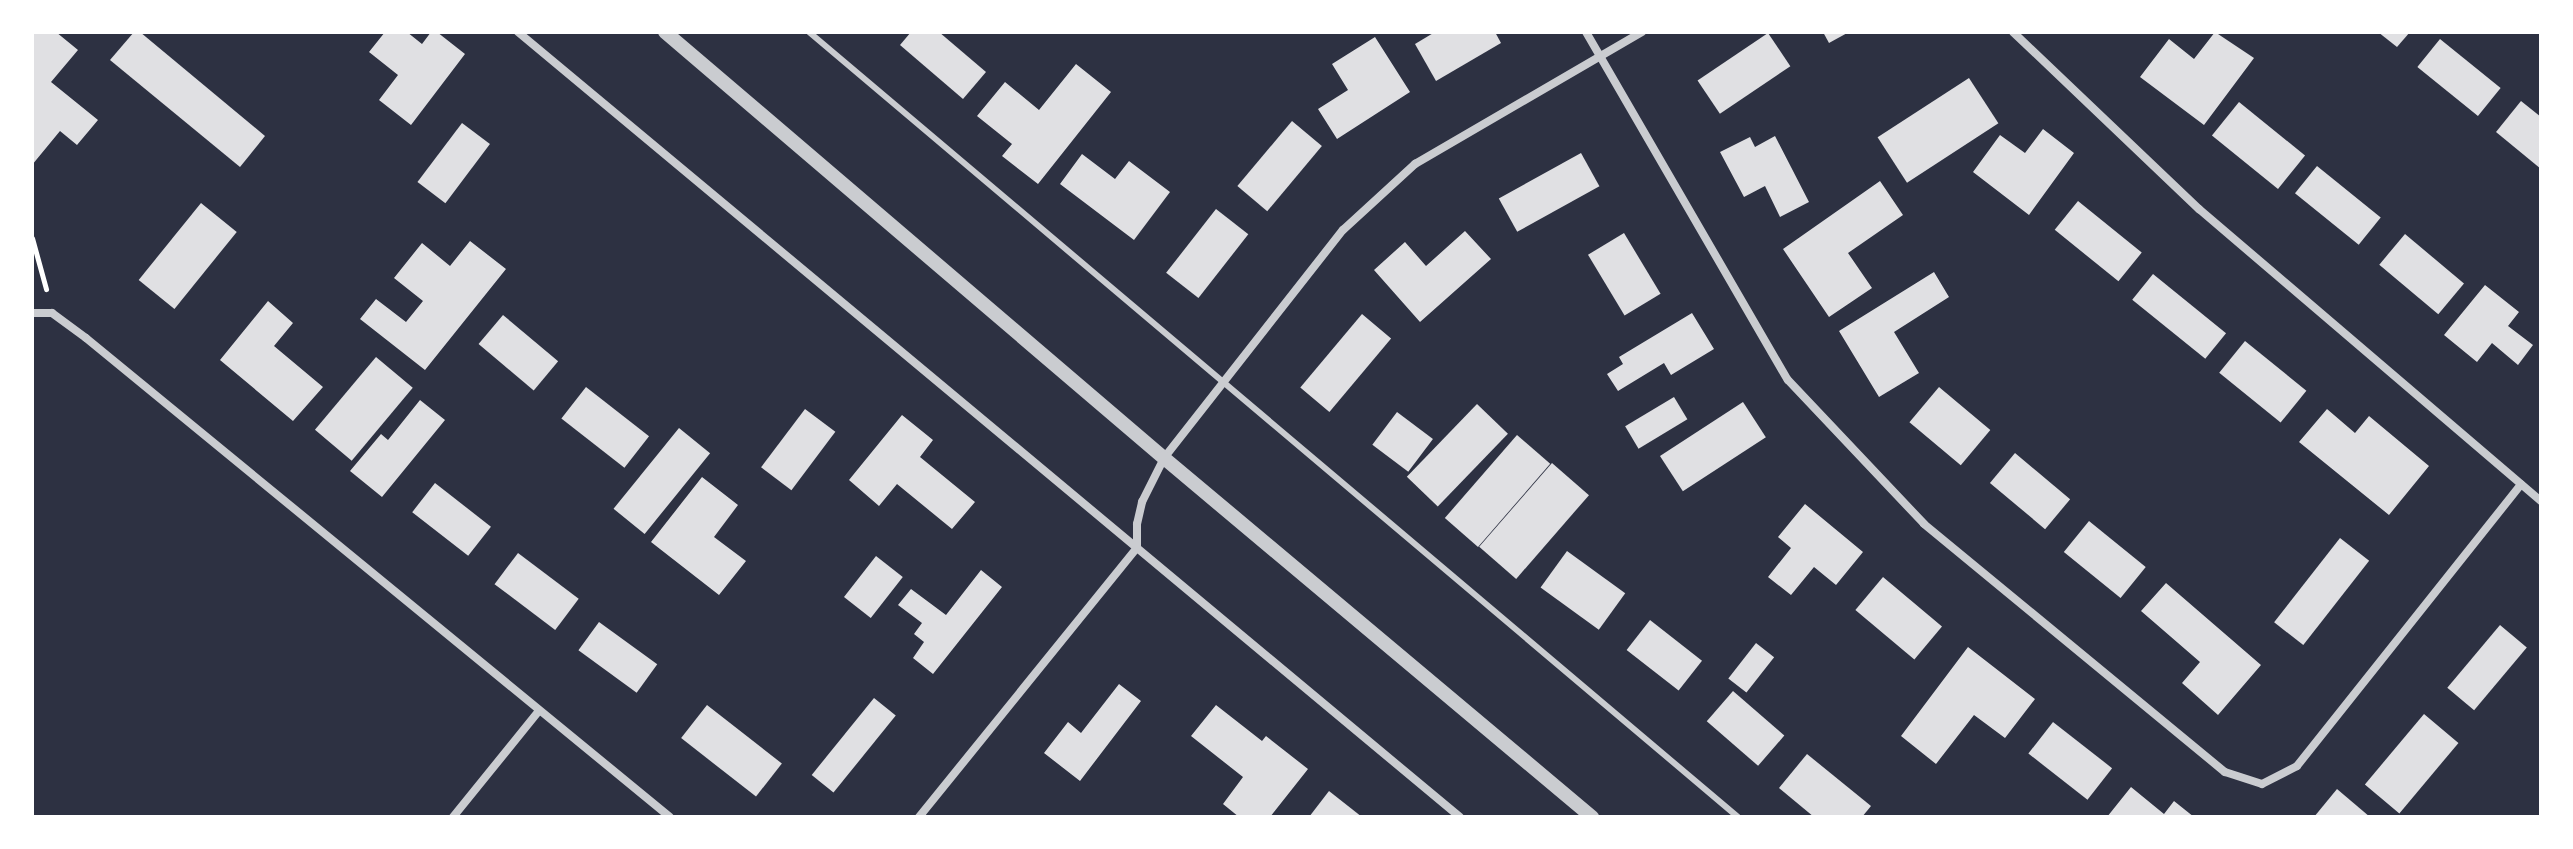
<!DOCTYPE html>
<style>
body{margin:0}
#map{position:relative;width:2573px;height:849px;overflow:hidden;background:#2d3142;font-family:"Space Grotesk",sans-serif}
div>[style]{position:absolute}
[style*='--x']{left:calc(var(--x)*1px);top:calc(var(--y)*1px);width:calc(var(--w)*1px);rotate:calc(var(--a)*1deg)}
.building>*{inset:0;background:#e0e0e3;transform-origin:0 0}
.path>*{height:5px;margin:-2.5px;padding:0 2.5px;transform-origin:2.5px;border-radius:2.5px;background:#fff}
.service>*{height:6px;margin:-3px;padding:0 3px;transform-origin:3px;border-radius:3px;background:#caccd0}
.minor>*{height:8px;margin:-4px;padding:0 4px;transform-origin:4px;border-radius:4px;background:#caccd0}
.tertiary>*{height:14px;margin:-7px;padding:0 7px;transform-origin:7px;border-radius:7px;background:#caccd0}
span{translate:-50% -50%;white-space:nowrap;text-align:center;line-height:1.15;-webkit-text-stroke:6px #fff;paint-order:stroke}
.frame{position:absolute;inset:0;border:34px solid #fff;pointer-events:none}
</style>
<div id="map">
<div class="building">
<i style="clip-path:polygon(32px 32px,56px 32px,78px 50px,51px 82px,98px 120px,77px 145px,60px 131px,32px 165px)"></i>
<i style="clip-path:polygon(134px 32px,140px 32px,265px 136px,240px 167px,110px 60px)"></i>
<i style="clip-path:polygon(385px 32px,407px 32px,422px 44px,431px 32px,437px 32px,465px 54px,411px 125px,379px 100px,398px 75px,369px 52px)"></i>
<i style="clip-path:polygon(911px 32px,939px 32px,986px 72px,963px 99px,900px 45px)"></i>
<i style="clip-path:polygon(1435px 32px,1495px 32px,1501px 43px,1436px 81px,1415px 44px)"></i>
<i style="clip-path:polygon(1823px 32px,1849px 32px,1829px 43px)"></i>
<i style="clip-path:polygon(2215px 32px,2254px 58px,2204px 125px,2140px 77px,2169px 39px,2194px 59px)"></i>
<i style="clip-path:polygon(2378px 32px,2410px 32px,2397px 47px)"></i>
<i style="left:1768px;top:33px;width:40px;height:85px;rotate:56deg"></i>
<i style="clip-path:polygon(1375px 37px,1410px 92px,1337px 139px,1318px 109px,1348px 90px,1332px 64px)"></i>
<i style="left:2440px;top:39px;width:78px;height:36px;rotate:39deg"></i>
<i style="clip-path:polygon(1076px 64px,1111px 92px,1038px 184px,1002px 156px,1012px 144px,977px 116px,1005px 82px,1039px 110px)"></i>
<i style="left:1969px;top:78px;width:54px;height:109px;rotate:57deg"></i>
<i style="clip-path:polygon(2521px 101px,2541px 117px,2541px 169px,2496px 132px)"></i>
<i style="left:2239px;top:102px;width:85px;height:43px;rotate:39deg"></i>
<i style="left:1292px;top:121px;width:39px;height:85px;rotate:40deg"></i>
<i style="left:462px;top:123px;width:35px;height:74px;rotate:37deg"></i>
<i style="clip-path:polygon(2043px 129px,2074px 153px,2029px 215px,1973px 172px,2000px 135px,2025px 153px)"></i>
<i style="clip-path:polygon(1775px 136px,1809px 202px,1780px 217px,1765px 186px,1744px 197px,1720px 152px,1750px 137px,1755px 147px)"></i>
<i style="left:1581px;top:153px;width:38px;height:94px;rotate:61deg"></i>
<i style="clip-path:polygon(1082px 154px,1115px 179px,1129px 161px,1170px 192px,1134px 240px,1060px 184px)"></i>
<i style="left:2317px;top:166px;width:82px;height:35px;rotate:39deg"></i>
<i style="clip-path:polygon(1880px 181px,1903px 215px,1848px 253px,1872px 288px,1829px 317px,1783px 249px)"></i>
<i style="left:2078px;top:201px;width:82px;height:37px;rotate:39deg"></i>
<i style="left:201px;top:203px;width:46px;height:99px;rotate:39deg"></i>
<i style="left:1216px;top:209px;width:41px;height:81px;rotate:38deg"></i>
<i style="clip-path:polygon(1465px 231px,1491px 259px,1420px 322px,1374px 270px,1405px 242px,1426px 266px)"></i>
<i style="left:1624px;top:233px;width:71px;height:42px;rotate:59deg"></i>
<i style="left:2405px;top:234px;width:77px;height:40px;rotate:40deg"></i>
<i style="clip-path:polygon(470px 241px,506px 269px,425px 370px,360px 319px,376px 299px,406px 322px,423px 301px,394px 278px,422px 243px,450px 266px)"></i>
<i style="clip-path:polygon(1934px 272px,1949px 297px,1894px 332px,1919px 373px,1879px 397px,1839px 331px)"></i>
<i style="left:2153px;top:274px;width:94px;height:33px;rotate:39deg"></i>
<i style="clip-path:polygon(2485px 285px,2519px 312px,2508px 326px,2533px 345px,2518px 365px,2492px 343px,2477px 362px,2444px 335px)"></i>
<i style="clip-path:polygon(268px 301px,293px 323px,274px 346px,323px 387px,293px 421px,220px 360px)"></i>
<i style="clip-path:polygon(1692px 313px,1714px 349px,1671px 375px,1664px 363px,1618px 391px,1607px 374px,1623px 364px,1619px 357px)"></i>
<i style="left:1362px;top:314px;width:38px;height:96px;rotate:40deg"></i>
<i style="left:503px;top:315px;width:72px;height:38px;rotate:40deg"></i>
<i style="left:2245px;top:341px;width:79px;height:41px;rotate:39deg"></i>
<i style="left:376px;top:357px;width:48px;height:95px;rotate:40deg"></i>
<i style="left:586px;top:387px;width:80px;height:40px;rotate:38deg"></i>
<i style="left:1939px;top:387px;width:67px;height:46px;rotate:40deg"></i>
<i style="left:1674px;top:397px;width:26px;height:57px;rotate:59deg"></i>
<i style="clip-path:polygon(420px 400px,445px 420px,382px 497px,350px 471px,381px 434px,388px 440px)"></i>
<i style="left:1743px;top:402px;width:42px;height:99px;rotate:57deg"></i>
<i style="left:1477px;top:404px;width:43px;height:101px;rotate:44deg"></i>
<i style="left:805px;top:409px;width:38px;height:73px;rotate:37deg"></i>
<i style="clip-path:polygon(2327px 409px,2355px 433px,2369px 416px,2429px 466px,2389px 515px,2299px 442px)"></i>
<i style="left:1397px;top:412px;width:45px;height:41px;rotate:37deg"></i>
<i style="clip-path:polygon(902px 415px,933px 440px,920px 457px,975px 502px,952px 529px,897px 484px,879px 506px,849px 480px)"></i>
<i style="left:679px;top:428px;width:40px;height:104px;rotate:39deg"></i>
<i style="left:1517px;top:435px;width:44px;height:110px;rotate:41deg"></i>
<i style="left:2015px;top:453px;width:72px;height:39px;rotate:40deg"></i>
<i style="left:1552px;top:463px;width:49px;height:111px;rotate:41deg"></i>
<i style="clip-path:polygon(702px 477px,738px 505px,714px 537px,746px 561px,719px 595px,651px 542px)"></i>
<i style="left:435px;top:483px;width:71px;height:37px;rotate:38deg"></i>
<i style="clip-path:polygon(1805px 504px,1863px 552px,1836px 585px,1814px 567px,1791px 595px,1768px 577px,1791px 548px,1778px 537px)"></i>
<i style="left:2089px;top:521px;width:73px;height:40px;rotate:39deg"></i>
<i style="left:2340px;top:538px;width:37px;height:107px;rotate:38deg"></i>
<i style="left:1567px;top:551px;width:72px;height:45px;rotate:36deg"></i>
<i style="left:518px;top:553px;width:76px;height:39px;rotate:37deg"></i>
<i style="left:876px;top:556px;width:34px;height:52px;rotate:38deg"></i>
<i style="clip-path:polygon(981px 570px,1002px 587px,933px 674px,913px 658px,924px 642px,914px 634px,922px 623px,898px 605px,911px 589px,946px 615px)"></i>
<i style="left:1883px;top:577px;width:77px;height:43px;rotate:40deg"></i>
<i style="clip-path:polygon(2166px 583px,2261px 665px,2218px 715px,2182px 683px,2200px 662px,2141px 611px)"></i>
<i style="left:1650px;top:620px;width:66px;height:38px;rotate:38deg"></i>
<i style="left:599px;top:622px;width:72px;height:35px;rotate:36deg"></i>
<i style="left:2500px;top:625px;width:35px;height:82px;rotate:40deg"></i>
<i style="left:1756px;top:643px;width:23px;height:45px;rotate:38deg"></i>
<i style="clip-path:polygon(1968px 647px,2035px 699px,2005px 738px,1974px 715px,1936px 764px,1901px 736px)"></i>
<i style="clip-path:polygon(1119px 684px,1141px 701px,1080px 781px,1044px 753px,1068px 722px,1081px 733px)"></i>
<i style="left:1733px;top:691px;width:68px;height:40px;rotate:41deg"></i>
<i style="left:874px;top:698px;width:28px;height:99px;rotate:39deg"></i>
<i style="left:707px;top:705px;width:95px;height:42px;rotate:38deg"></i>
<i style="clip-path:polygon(1216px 705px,1262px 741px,1266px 736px,1308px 769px,1270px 817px,1239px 817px,1223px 804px,1243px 777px,1191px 736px)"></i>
<i style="left:2424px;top:714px;width:45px;height:92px;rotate:40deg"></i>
<i style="left:2053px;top:722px;width:75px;height:40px;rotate:38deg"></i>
<i style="clip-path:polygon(1807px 754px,1871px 806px,1862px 817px,1814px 817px,1779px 788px)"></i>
<i style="clip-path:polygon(2131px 787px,2164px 814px,2174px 801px,2194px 817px,2107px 817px)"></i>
<i style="clip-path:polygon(2337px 789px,2370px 817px,2314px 817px)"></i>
<i style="clip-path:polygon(1329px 791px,1362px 817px,1309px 817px)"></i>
</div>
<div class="path">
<i style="--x:32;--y:238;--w:53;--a:74.6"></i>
</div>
<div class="service">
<i style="--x:809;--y:32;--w:1216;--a:40.2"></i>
</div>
<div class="minor">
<i style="--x:518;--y:32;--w:1226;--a:39.81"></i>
<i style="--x:1586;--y:32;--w:402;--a:59.9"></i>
<i style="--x:1788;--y:380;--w:198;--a:46.6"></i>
<i style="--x:1924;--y:524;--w:390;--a:39.5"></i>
<i style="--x:2225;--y:772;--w:39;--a:18"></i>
<i style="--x:2262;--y:784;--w:39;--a:-27"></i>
<i style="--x:2297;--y:766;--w:360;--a:-51.5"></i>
<i style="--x:2013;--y:32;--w:257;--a:43.6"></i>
<i style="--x:2199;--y:209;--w:450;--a:40.5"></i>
<i style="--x:32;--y:313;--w:20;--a:0"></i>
<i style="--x:52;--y:313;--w:42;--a:36.3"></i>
<i style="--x:86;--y:338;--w:755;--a:39.36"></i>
<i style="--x:453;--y:817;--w:135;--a:-51"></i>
<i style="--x:919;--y:817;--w:346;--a:-51"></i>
<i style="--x:1137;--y:548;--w:24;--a:-90"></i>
<i style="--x:1137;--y:524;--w:23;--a:-77"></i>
<i style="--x:1142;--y:502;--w:49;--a:-63.4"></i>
<i style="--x:1164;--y:458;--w:290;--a:-51.9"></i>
<i style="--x:1343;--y:230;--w:98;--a:-42.5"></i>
<i style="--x:1415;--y:164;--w:263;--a:-30.2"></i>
</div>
<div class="tertiary">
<i style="--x:665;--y:32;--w:656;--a:40.49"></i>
<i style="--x:1164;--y:458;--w:559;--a:39.99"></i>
</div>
<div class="frame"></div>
</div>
